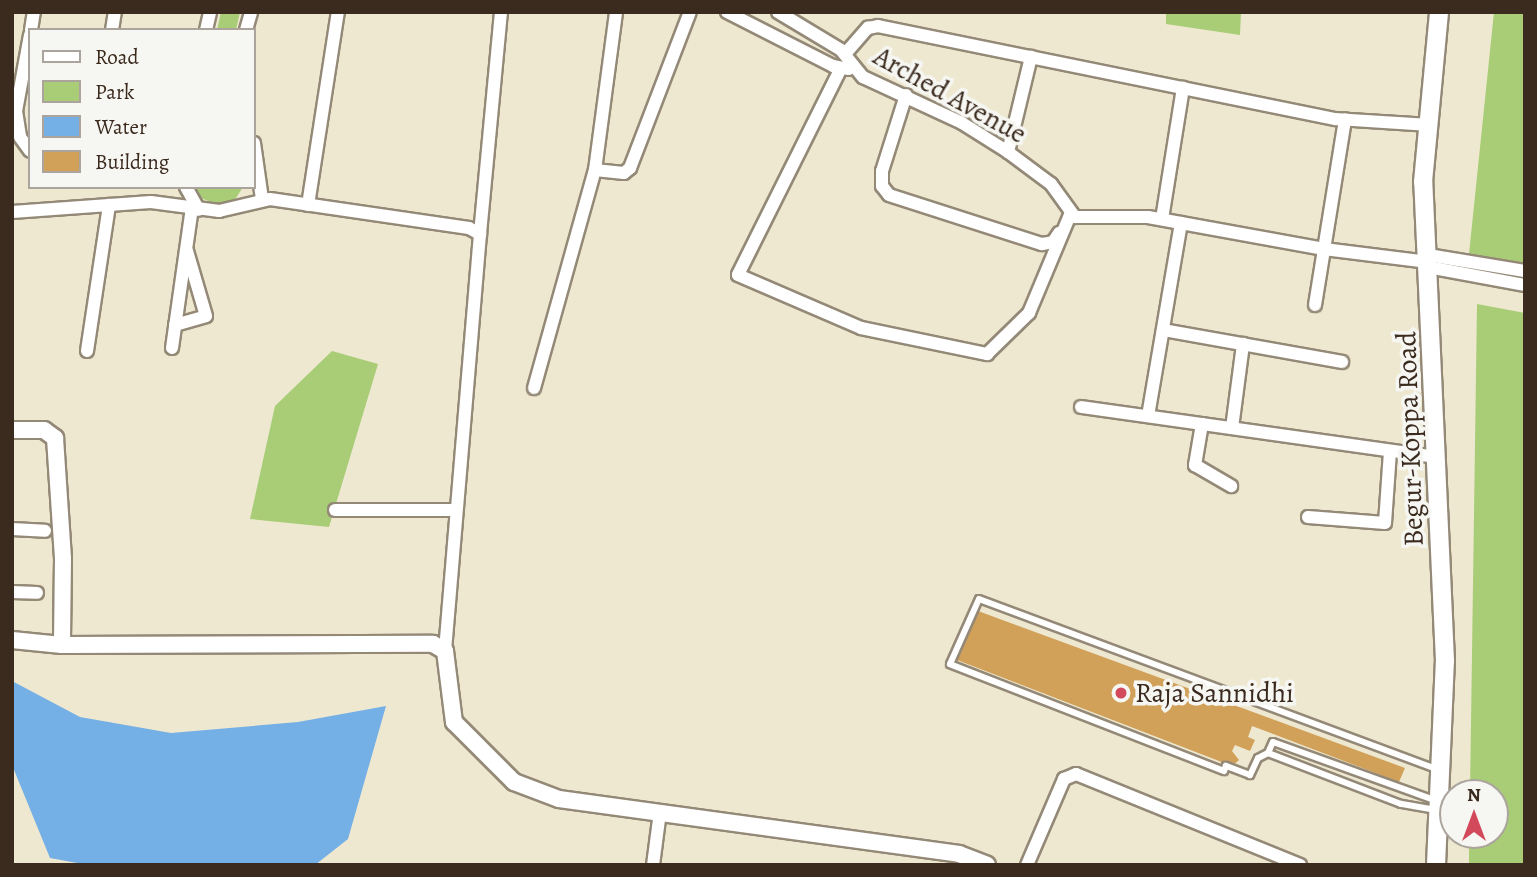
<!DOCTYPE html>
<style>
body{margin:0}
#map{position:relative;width:1537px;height:877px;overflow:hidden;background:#eee8d0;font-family:Alegreya,serif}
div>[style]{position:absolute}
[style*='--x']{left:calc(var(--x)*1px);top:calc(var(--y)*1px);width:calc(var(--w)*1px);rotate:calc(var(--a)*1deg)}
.green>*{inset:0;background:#a8cd76}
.water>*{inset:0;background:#74b0e5}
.building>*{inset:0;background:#d1a059}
.roads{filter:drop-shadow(2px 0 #948977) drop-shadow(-2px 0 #948977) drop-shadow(0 2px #948977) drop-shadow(0 -2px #948977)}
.service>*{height:6px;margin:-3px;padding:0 3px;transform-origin:3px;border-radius:3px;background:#fff}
.minor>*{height:12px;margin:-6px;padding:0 6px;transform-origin:6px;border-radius:6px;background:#fff}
.tertiary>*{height:16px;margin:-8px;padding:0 8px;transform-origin:8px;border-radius:8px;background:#fff}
.secondary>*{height:18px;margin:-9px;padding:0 9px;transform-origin:9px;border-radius:9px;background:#fff}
.dots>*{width:19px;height:19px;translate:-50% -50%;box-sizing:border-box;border:4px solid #f6f6f2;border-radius:50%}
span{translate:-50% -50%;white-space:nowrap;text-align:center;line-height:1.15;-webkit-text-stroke:7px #f6f6f2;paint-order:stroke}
.street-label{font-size:28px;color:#3b2a1e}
.poi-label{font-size:28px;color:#3b2a1e}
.left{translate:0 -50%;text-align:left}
.frame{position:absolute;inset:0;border:14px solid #3b2a1e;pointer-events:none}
.legend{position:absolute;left:28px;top:28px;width:228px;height:161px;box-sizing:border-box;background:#f6f6f2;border:2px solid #aba49d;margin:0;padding:9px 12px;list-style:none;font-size:21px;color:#3b2a1e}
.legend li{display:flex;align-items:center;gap:14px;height:35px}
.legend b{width:35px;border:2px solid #aba49d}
.north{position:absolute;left:1439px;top:779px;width:70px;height:70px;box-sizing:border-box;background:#f6f6f2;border:2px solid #aba49d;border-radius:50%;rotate:0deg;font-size:19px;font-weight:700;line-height:28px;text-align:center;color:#3b2a1e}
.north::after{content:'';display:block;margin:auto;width:24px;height:32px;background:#d1495b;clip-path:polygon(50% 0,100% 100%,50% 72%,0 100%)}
</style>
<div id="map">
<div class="green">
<i style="clip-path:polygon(221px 12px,240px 12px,236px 30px,217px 30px)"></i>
<i style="clip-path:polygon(1166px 12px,1241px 12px,1240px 35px,1166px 24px)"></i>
<i style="clip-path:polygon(1494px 12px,1525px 12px,1525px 263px,1469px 254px)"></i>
<i style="clip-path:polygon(195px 187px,243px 187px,234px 201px,220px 206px,201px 198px)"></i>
<i style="clip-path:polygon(1477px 304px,1525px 313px,1525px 865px,1469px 865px,1469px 835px,1495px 835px,1495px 793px,1470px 793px)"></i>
<i style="clip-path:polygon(332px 351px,378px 364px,329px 527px,250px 519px,275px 406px)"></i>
</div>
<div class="water">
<i style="clip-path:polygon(12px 681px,80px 717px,171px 733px,298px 722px,386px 706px,348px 839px,315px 865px,88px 865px,50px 858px,12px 765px)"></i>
</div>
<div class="building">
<i style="clip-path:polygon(978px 611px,1405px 768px,1399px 782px,1252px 726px,1248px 737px,1255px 740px,1250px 751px,1235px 745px,1232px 751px,1239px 760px,1232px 766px,957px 660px)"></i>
</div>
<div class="roads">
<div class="service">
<i style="--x:1268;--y:753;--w:12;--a:-66"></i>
<i style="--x:1273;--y:742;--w:174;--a:19.8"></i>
<i style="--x:1436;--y:810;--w:36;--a:-170"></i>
<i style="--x:1401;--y:804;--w:142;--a:-159"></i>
<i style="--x:1268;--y:753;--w:11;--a:153"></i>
<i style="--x:1258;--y:758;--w:19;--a:115"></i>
<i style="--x:1250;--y:775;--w:26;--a:-159"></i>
<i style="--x:1226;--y:766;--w:5;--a:112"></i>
<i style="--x:1224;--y:771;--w:294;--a:-158.7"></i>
<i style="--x:950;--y:664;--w:71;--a:-66"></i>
<i style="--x:979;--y:599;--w:490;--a:20.4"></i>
</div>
<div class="minor">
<i style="--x:727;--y:12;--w:119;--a:27"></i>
<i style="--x:833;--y:66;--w:16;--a:11"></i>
<i style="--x:778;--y:12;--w:74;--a:31.1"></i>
<i style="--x:841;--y:50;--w:35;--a:51"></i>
<i style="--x:863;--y:77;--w:109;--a:24.9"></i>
<i style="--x:962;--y:123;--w:54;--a:32.2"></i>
<i style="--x:1008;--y:152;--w:54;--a:36.7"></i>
<i style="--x:1051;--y:184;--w:41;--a:54"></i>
<i style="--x:1075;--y:217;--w:73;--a:0"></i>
<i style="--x:1148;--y:217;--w:179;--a:10.3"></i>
<i style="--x:1324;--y:249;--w:105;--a:7.1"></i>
<i style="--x:31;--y:30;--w:18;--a:-81"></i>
<i style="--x:112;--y:30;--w:18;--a:-81"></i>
<i style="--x:206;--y:30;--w:18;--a:-77"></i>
<i style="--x:246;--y:30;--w:19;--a:-74"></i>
<i style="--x:30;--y:35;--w:77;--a:100.4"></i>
<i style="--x:16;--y:111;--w:26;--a:81"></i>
<i style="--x:20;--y:137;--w:17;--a:54"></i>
<i style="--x:845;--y:54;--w:35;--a:-49"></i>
<i style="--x:868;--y:28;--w:10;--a:-11"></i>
<i style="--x:878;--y:26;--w:467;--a:11.5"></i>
<i style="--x:1336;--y:119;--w:92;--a:3.7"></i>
<i style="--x:841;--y:68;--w:231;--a:116.5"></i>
<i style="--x:738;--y:275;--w:134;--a:23.3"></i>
<i style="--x:861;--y:328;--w:129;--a:11.7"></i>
<i style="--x:987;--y:354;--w:59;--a:-44.3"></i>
<i style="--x:1029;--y:313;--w:106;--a:-67.3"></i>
<i style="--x:906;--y:95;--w:80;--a:107.5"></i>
<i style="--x:882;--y:171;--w:15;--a:90"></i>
<i style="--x:882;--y:186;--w:11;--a:52"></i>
<i style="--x:889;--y:195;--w:161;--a:17.8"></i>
<i style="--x:1042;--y:244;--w:11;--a:-10"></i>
<i style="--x:1053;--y:242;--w:11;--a:-56"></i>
<i style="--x:254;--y:143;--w:57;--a:81.9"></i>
<i style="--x:1008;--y:152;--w:98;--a:-76.4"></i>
<i style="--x:595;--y:170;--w:29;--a:6"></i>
<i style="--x:624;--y:173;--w:8;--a:-40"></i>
<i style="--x:630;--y:168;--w:167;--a:-69"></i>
<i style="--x:186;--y:187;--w:26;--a:61"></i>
<i style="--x:308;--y:205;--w:195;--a:-81.2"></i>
<i style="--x:12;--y:212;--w:139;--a:-4.1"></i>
<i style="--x:151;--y:202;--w:69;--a:7.5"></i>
<i style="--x:219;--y:211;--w:52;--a:-13.2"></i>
<i style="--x:270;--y:199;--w:201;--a:8.3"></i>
<i style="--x:469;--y:228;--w:13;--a:29"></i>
<i style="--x:480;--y:234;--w:418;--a:94.8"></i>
<i style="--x:1162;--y:219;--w:133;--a:-80.9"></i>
<i style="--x:480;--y:234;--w:223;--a:-84.6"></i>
<i style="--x:1428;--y:255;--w:98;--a:9.4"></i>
<i style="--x:1428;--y:267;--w:99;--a:10.5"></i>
<i style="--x:1315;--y:305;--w:188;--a:-80.8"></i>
<i style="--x:175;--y:325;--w:32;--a:-16"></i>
<i style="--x:206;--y:316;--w:68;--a:-106.3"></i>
<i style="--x:1163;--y:330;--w:182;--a:10.1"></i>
<i style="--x:172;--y:348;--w:141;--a:-81.9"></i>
<i style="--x:87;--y:351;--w:148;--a:-81.4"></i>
<i style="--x:534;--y:388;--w:226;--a:-74.4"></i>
<i style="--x:595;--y:170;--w:159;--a:-82.4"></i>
<i style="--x:1081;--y:407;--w:360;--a:8"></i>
<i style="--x:1148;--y:416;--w:196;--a:-80.3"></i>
<i style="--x:1202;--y:424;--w:42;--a:99.7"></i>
<i style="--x:1195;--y:465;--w:42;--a:30.3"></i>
<i style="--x:1232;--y:428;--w:85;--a:-82.5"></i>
<i style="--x:335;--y:510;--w:120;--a:0"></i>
<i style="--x:1308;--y:517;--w:77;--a:4.5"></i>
<i style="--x:1385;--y:523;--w:72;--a:-86"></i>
<i style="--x:12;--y:529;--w:33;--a:3"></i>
<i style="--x:12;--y:592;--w:25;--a:2"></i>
<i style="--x:653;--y:865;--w:53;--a:-82.5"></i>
<i style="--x:1027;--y:865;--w:94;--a:-66.7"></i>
<i style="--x:1064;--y:779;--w:13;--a:-23"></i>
<i style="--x:1076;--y:774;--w:242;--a:22.1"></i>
</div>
<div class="tertiary">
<i style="--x:12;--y:430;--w:32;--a:0"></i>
<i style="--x:44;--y:430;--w:14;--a:36"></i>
<i style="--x:55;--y:438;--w:121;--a:86.2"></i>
<i style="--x:63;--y:559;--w:86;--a:90.7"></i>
<i style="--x:12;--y:640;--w:50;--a:5.7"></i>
<i style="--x:62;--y:645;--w:371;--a:-0.2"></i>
<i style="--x:433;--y:644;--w:14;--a:30"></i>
<i style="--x:445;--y:651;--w:72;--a:82.8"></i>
<i style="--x:454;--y:722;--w:85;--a:45"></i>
<i style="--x:514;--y:782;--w:48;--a:20.7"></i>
<i style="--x:559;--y:799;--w:404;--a:7.8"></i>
<i style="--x:959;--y:854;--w:30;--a:21"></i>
</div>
<div class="secondary">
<i style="--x:1436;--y:865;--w:204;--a:-87.5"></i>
<i style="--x:1445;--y:661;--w:480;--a:-92.6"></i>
<i style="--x:1423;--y:182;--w:171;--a:-84.6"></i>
</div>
</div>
<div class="dots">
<i style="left:1121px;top:693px;background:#d1495b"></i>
</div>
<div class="street-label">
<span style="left:950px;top:95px;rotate:29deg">Arched Avenue</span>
<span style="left:1410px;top:439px;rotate:-92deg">Begur-Koppa Road</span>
</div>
<div class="poi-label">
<span class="left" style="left:1135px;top:693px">Raja Sannidhi</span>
</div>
<div class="frame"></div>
<ul class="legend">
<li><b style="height:9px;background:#fff"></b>Road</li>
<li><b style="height:19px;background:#a8cd76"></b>Park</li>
<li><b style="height:19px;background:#74b0e5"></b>Water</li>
<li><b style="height:19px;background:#d1a059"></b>Building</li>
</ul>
<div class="north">N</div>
</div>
